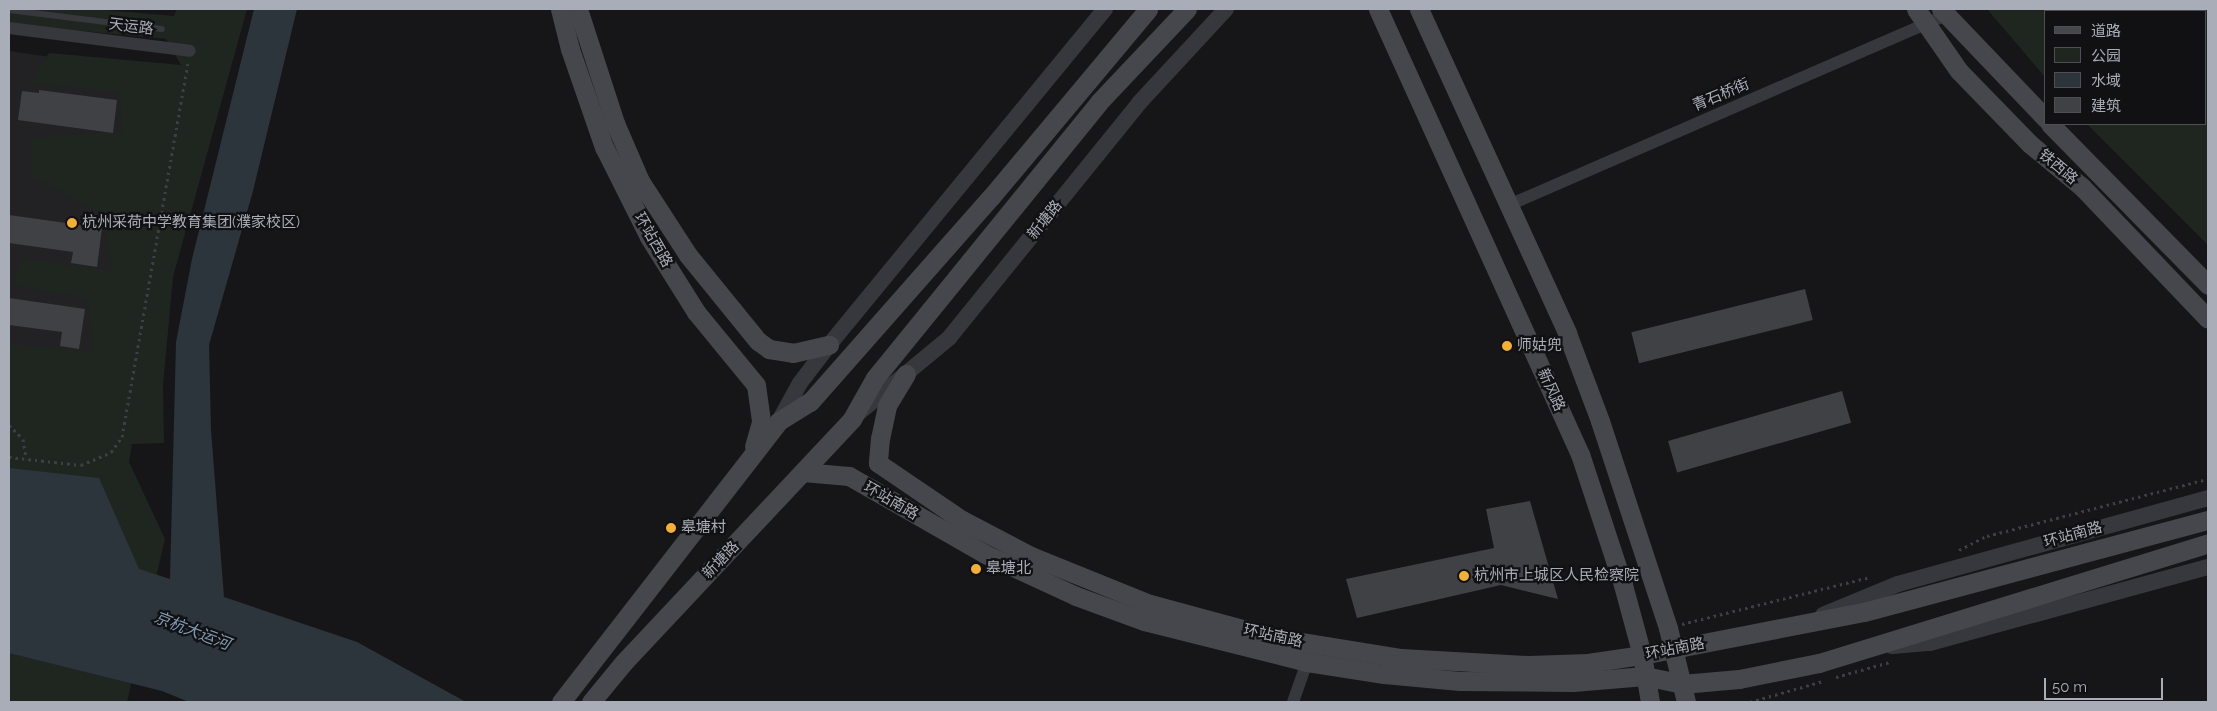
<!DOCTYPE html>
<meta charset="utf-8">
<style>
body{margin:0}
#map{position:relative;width:2217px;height:711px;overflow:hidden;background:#161618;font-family:Raleway,"Noto Sans SC",sans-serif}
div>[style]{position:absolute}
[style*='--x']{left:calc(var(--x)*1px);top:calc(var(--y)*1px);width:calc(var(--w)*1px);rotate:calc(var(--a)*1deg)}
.built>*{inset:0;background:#222225}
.green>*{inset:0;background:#1e261f}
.water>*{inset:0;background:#2c353c}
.building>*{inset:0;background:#404145;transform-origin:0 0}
.path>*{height:3px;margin-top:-1.5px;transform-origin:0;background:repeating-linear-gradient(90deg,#3d3f44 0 2.5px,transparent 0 6.5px)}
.service>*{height:6px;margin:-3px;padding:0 3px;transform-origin:3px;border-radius:3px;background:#37383d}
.minor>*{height:12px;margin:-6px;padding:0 6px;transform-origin:6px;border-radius:6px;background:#37383d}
.tertiary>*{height:16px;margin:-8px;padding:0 8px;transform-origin:8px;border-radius:8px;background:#37383d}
.secondary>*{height:19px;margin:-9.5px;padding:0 9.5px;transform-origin:9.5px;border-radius:9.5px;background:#45474d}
.dots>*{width:14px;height:14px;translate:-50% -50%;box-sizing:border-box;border:2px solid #111113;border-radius:50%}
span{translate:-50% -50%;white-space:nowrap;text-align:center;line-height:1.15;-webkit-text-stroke:4.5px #111113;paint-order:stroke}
.street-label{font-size:15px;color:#a8adb8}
.poi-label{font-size:15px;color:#a8adb8}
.left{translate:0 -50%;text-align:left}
.water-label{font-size:16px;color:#7f9bb3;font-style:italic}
.frame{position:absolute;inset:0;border:10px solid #a8adb8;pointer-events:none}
.legend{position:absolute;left:2044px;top:10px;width:162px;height:115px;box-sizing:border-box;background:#111113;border:1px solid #4d4f55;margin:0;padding:6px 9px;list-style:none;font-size:15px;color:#a8adb8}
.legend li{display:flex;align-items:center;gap:10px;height:25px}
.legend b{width:25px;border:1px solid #4d4f55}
.scale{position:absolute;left:2044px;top:678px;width:119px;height:22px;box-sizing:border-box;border:2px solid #a8adb8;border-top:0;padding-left:6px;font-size:15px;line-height:18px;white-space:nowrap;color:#a8adb8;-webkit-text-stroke:4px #111113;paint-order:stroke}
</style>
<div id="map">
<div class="built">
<i style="clip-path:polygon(9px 51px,163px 73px,106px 381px,9px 372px)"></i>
</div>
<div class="green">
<i style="clip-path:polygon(9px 9px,92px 9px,174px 16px,177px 9px,247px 9px,173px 277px,163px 386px,164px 443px,132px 444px,129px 462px,165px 539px,127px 702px,9px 702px,9px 344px,94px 351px,88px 299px,12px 285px,22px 258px,112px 271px,103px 214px,33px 177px,33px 138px,123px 131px,119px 92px,31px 83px,49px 53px,181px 65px,166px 39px,9px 24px)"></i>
<i style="clip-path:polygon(1987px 9px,2208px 9px,2208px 245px,2087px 124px,2206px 124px,2206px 11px,2046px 11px,2046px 78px)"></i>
</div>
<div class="water">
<i style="clip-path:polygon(254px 9px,297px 9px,253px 191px,209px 345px,211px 430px,224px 597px,357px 642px,466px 702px,189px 702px,162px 691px,9px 653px,9px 468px,99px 478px,139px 569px,170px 579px,176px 342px,192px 259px)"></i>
</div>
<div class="building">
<i style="clip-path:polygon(39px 90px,117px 100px,113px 133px,18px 120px,22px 91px,39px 93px)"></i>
<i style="clip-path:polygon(9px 215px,102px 228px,97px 267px,71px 263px,73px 252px,9px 243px)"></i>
<i style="left:1805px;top:289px;width:32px;height:179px;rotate:76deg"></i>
<i style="clip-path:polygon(9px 298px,85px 309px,79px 349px,60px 346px,62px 332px,9px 325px)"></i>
<i style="left:1842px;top:391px;width:33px;height:181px;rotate:74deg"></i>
<i style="clip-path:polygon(1530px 501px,1558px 599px,1501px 585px,1357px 618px,1346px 579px,1494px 548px,1486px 509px)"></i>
</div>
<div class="path">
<i style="--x:9;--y:425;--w:20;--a:45"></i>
<i style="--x:23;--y:439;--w:20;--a:81"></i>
<i style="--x:9;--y:457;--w:72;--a:6.3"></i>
<i style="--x:81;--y:465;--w:33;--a:-23"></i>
<i style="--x:111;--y:452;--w:19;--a:-54"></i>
<i style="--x:122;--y:437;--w:379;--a:-80"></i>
<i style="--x:1959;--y:550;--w:31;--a:-27"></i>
<i style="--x:1987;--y:536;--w:228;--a:-14.5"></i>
<i style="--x:1682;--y:624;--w:194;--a:-14"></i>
<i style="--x:1836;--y:677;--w:56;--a:-15.5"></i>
<i style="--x:1750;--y:702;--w:76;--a:-16"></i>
</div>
<div class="service">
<i style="--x:9;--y:10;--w:154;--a:7.1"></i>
</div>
<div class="minor">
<i style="--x:9;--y:28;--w:182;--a:7.2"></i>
<i style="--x:1509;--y:205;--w:476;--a:-23.5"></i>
<i style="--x:1293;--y:702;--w:42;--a:-70.7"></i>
</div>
<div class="tertiary">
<i style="--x:856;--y:415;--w:121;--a:-39.6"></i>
<i style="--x:949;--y:338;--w:302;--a:-51"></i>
<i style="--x:1139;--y:103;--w:128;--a:-47.2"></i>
<i style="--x:779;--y:421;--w:43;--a:-61.1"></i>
<i style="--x:800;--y:383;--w:48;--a:-52.7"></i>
<i style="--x:829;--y:345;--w:435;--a:-50.6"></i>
<i style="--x:1823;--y:615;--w:81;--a:-22.5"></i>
<i style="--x:1898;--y:584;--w:322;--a:-15.5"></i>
<i style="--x:1892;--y:646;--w:38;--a:-5"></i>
<i style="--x:1930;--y:643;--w:288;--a:-15.3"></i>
</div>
<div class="secondary">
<i style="--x:560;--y:9;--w:41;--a:76"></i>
<i style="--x:570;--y:49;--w:104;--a:70.9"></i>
<i style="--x:604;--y:147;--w:101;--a:63.4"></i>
<i style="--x:649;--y:237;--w:89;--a:57.9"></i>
<i style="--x:696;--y:312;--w:94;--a:50.6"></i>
<i style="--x:756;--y:385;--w:37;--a:82"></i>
<i style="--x:761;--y:422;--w:25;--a:106"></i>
<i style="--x:578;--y:9;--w:120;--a:72"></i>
<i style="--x:615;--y:123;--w:63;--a:66.7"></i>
<i style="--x:640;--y:181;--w:88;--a:57"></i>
<i style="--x:688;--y:255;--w:111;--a:50.9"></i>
<i style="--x:758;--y:341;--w:14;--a:36"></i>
<i style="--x:769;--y:349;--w:24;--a:9"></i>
<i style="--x:793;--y:353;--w:37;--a:-13"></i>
<i style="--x:1378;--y:9;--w:489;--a:65.6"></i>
<i style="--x:1580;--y:454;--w:138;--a:71.8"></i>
<i style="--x:1623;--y:585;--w:73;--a:74.8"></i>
<i style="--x:1642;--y:655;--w:48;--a:80.3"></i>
<i style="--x:1419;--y:9;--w:356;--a:65.4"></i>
<i style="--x:1567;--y:333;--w:94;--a:69.4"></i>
<i style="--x:1600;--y:421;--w:218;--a:71.8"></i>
<i style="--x:1668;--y:628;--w:76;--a:76.3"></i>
<i style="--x:1916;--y:9;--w:75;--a:55.3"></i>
<i style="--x:1959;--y:71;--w:102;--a:45.8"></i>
<i style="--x:2030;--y:144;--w:67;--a:39.6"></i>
<i style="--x:2082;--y:187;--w:182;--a:46.3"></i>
<i style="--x:1941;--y:9;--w:152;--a:46.3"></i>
<i style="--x:2050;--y:124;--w:226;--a:45.5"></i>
<i style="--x:906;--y:374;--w:37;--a:121"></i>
<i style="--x:887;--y:406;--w:33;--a:102"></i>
<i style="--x:880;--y:438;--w:25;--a:95"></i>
<i style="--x:878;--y:463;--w:102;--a:34.2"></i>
<i style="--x:962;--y:520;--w:78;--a:27.6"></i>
<i style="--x:1031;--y:556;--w:128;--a:22"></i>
<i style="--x:1150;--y:604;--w:131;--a:15.1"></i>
<i style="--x:1276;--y:638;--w:127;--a:9.1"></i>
<i style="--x:1401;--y:658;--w:127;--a:3.2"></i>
<i style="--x:1528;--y:665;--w:60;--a:-1.9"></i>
<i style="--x:1588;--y:663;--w:55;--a:-8.4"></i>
<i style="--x:1642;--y:655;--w:226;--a:-11"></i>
<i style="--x:1864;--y:612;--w:356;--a:-15"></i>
<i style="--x:803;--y:472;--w:46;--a:5"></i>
<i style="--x:849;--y:476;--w:157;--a:29.8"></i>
<i style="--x:985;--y:554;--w:100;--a:24.8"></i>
<i style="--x:1076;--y:596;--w:72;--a:20.2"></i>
<i style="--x:1144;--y:621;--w:168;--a:14.1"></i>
<i style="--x:1307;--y:662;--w:78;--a:8.9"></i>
<i style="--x:1384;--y:674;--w:76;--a:5.3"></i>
<i style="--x:1460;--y:681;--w:113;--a:0.5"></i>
<i style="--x:1573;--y:682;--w:72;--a:-4.8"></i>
<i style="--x:1645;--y:676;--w:38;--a:12"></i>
<i style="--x:1682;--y:684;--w:57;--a:-5"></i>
<i style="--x:1739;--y:679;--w:82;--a:-11.3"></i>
<i style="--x:1819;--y:663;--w:407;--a:-17.1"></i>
<i style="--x:561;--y:702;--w:356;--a:-52.2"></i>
<i style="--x:779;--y:421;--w:36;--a:-32"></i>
<i style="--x:810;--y:402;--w:273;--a:-48.6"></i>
<i style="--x:991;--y:197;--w:245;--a:-50.1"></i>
<i style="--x:591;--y:702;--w:52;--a:-50.5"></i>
<i style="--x:624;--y:662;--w:333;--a:-46.8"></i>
<i style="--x:852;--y:419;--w:47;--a:-60.7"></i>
<i style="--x:875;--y:378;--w:355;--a:-50.9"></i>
<i style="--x:1099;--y:102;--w:128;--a:-46.6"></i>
</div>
<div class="dots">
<i style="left:72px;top:223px;background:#f2b134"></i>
<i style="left:1507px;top:346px;background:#f2b134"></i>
<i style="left:671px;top:528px;background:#f2b134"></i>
<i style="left:976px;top:569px;background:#f2b134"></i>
<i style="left:1464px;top:576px;background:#f2b134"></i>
</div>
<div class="street-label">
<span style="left:131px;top:27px;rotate:7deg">天运路</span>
<span style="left:1721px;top:95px;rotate:-23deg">青石桥街</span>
<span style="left:2058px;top:167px;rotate:40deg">铁西路</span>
<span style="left:1045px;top:220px;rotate:-51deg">新塘路</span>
<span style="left:653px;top:240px;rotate:60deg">环站西路</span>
<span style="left:1551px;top:390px;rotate:66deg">新风路</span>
<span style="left:891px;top:501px;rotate:30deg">环站南路</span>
<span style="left:2073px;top:535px;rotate:-15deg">环站南路</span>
<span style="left:721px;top:560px;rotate:-46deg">新塘路</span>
<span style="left:1273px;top:636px;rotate:12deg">环站南路</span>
<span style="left:1675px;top:649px;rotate:-11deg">环站南路</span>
</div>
<div class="poi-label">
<span class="left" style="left:82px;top:223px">杭州采荷中学教育集团(濮家校区)</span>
<span class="left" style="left:1517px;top:346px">师姑兜</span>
<span class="left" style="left:681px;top:528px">皋塘村</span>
<span class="left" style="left:986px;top:569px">皋塘北</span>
<span class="left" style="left:1474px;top:576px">杭州市上城区人民检察院</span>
</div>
<div class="water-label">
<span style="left:192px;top:631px;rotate:21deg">京杭大运河</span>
</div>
<div class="frame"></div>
<ul class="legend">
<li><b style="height:6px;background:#45474d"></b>道路</li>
<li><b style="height:14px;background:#1e261f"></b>公园</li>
<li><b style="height:14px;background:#2c353c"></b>水域</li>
<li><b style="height:14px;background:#404145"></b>建筑</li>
</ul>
<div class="scale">50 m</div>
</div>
